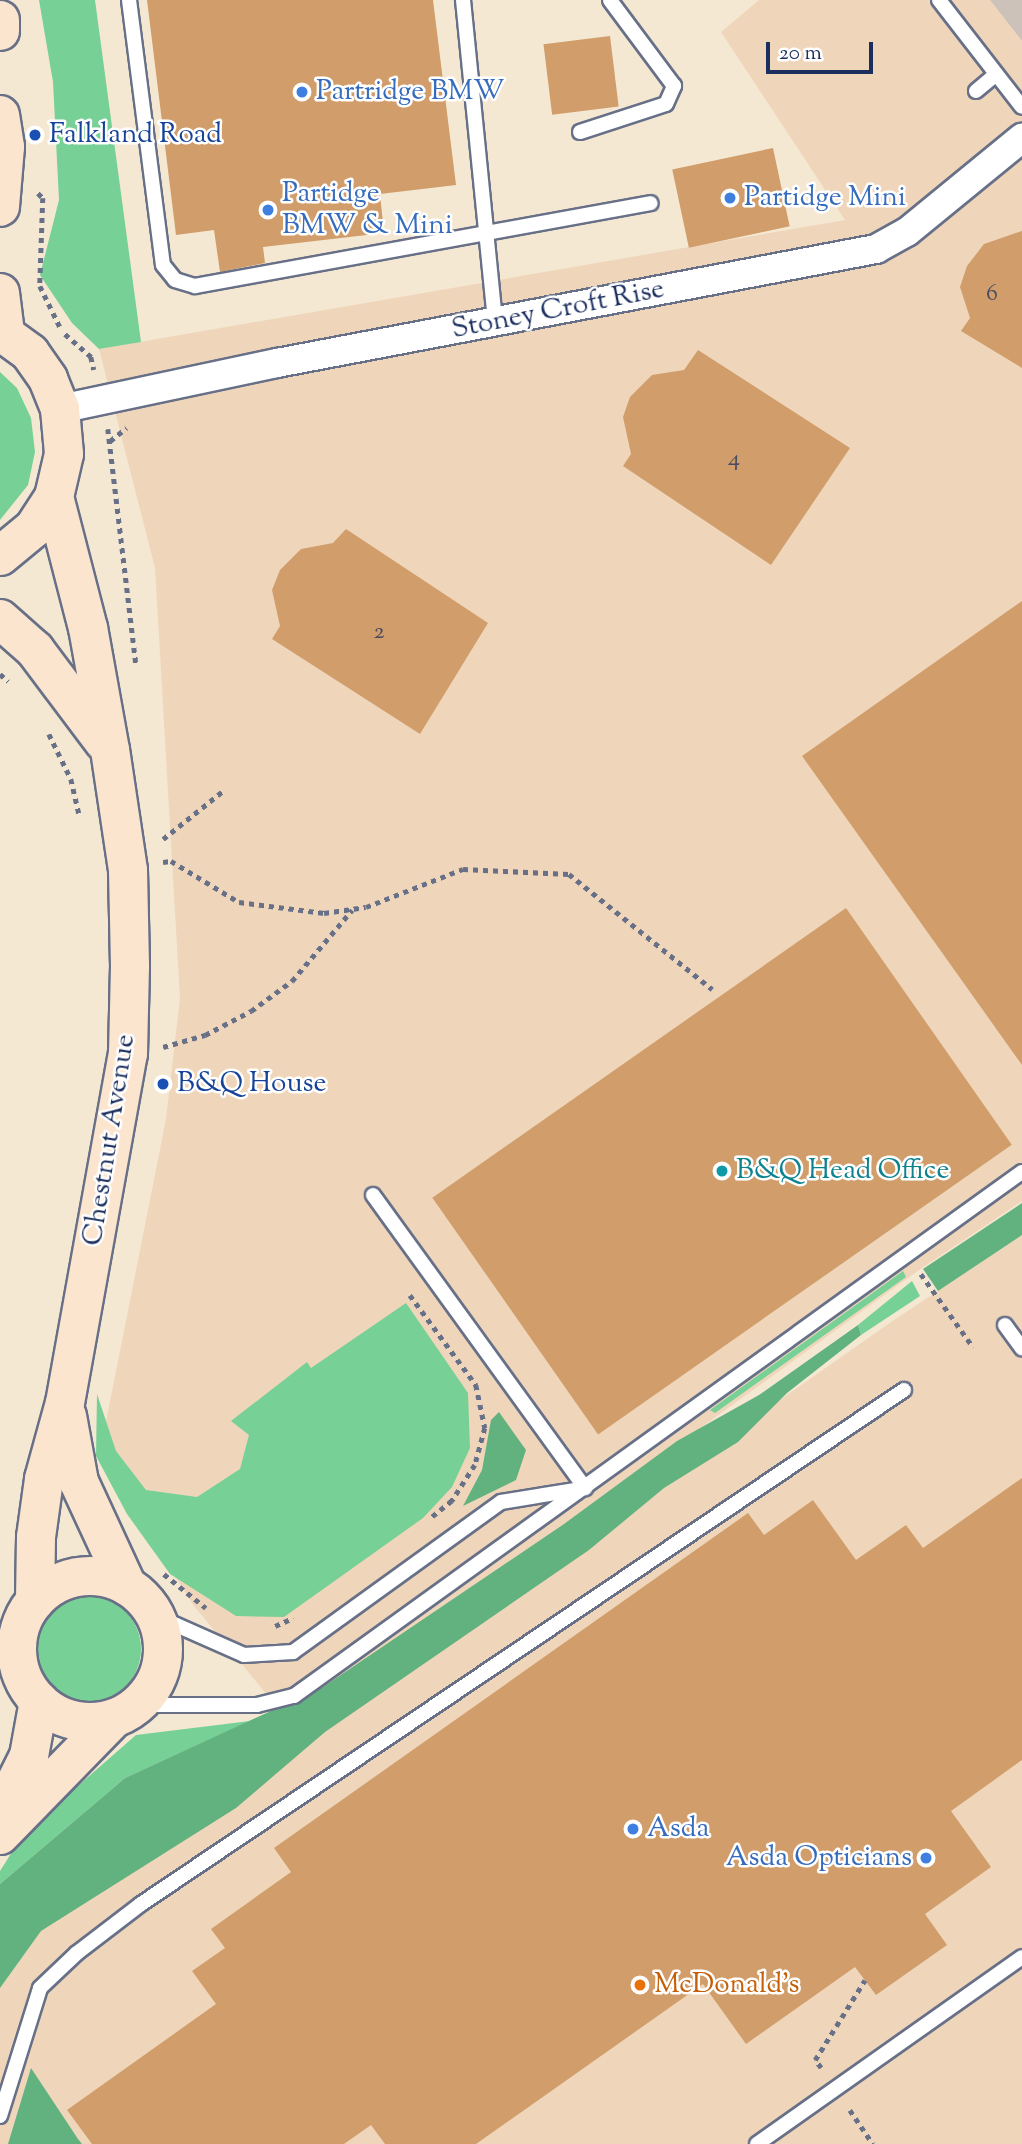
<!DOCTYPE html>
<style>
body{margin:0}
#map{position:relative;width:1022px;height:2144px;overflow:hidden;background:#f5e8d3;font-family:"Sorts Mill Goudy",serif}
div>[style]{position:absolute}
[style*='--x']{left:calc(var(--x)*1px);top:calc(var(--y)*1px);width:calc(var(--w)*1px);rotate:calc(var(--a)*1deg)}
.built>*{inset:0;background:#efd6bb}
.industrial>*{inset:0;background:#cdc2b9}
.green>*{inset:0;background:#77d096}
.round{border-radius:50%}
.forest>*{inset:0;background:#61b27f}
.building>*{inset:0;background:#d09d6b;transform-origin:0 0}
.path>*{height:4.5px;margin-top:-2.25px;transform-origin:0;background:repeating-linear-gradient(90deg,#677087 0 5px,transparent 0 10px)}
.roads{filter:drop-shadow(2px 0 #677087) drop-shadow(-2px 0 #677087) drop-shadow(0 2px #677087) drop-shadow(0 -2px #677087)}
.lane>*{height:14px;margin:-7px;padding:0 7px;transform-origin:7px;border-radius:7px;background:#fff}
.street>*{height:28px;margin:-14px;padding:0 14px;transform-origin:14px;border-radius:14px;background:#fff}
.secondary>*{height:38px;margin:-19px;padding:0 19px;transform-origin:19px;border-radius:19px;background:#fce5cf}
.secondary>.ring{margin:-19px;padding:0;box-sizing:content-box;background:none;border:38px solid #fce5cf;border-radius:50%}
.dots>*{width:19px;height:19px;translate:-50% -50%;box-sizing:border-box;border:4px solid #fff;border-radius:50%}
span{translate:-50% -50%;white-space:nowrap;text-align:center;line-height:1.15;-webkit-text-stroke:5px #fff;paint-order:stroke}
.number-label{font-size:24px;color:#484a61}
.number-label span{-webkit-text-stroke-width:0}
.shop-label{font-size:28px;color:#366cbe}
.left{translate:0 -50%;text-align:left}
.right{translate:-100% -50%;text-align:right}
.transit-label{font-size:28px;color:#164399}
.street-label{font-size:28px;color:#1b2f5e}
.culture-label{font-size:28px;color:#0d838f}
.food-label{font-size:28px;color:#c56008}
.scale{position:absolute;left:766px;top:42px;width:107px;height:32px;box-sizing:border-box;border:4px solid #1b2f5e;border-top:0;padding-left:9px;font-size:21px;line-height:24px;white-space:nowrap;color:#1b2f5e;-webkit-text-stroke:5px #fff;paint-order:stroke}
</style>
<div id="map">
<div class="built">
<i style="clip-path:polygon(759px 0,990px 0,1022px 41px,1022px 1201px,919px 1270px,291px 1724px,194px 1606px,99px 1457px,166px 1119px,180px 998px,155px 568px,99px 349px,845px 220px,721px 32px)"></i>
<i style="clip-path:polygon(1022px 1235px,1022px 2144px,0 2144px,0 1975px,51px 1911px,891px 1322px)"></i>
</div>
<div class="industrial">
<i style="clip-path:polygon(990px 0,1022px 0,1022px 41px)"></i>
</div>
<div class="green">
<i style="clip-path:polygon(39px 0,95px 0,141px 342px,99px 349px,72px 323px,40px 275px,59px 200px,53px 82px)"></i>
<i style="clip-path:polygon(0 372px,17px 388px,31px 418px,35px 452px,28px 485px,0 520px)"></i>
<i style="clip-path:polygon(903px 1271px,906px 1277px,715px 1413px,710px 1410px)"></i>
<i style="clip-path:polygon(912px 1281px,920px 1296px,861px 1335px,858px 1325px)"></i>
<i style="clip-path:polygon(406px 1303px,468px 1393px,470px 1448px,452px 1487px,423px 1518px,284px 1617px,236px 1616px,170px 1574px,127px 1514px,96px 1456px,97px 1394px,116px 1451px,146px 1490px,197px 1497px,240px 1469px,249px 1435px,231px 1421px,307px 1362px,311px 1368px)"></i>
<i class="round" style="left:35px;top:1596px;width:106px;height:106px"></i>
<i style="clip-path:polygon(250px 1721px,125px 1778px,0 1884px,0 1871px,24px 1833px,136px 1735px)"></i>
</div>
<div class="forest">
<i style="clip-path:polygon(1022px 1203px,1022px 1235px,938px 1291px,923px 1269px)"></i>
<i style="clip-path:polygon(858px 1325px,861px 1335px,787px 1393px,738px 1442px,664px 1488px,589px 1550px,325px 1732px,236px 1808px,41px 1931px,0 1988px,0 1884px,125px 1778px,323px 1687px,564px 1524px,677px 1441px,759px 1395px)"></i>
<i style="clip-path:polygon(499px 1412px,526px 1450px,516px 1480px,463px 1506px,482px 1470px,491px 1420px)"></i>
<i style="clip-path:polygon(31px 2068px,78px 2139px,82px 2144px,8px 2144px)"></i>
</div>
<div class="building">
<i style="clip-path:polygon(147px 0,433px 0,456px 185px,380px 194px,384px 233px,263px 247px,265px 263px,220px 272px,214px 230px,176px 235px)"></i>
<i style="left:610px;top:36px;width:71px;height:67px;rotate:83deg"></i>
<i style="left:773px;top:148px;width:80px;height:103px;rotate:78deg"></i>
<i style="clip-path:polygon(1022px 231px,1022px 368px,961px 331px,970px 318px,960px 287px,967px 266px,984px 244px)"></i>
<i style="clip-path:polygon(698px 350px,850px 448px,771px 565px,623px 466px,631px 454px,623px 417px,630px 397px,652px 375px,684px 370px)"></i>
<i style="clip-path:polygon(346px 529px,488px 623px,420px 734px,272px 639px,280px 626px,272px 590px,280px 570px,301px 549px,333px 543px)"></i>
<i style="clip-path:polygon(1022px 601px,1022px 1065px,802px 756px)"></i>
<i style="left:846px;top:908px;width:289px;height:505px;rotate:55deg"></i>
<i style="clip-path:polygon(1022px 1478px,1022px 1760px,951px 1811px,991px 1867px,925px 1914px,947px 1945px,876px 1995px,855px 1967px,746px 2044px,703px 1984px,476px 2144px,385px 2144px,371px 2125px,344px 2144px,92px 2144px,67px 2110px,216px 2004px,192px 1971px,225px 1948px,211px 1929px,291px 1872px,274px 1848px,748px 1513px,764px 1535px,813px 1500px,856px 1560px,906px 1525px,923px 1548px)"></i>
</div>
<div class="path">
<i style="--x:38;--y:193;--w:7;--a:45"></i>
<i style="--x:43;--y:198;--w:88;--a:92"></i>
<i style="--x:40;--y:286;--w:46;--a:64"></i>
<i style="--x:65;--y:334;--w:35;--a:41"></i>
<i style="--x:91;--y:357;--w:13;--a:77"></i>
<i style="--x:108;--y:429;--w:237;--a:83.2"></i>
<i style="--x:110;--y:441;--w:21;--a:-39"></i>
<i style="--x:0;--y:674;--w:11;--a:41"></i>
<i style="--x:49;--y:734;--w:50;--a:63.9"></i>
<i style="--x:71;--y:779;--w:36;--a:77"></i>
<i style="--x:163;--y:839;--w:77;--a:-38.7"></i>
<i style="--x:163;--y:862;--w:8;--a:-7"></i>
<i style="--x:171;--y:861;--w:79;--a:31.1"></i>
<i style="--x:239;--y:902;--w:86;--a:7.4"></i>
<i style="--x:324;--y:913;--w:42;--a:-8.1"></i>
<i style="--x:366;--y:907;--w:104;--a:-21.4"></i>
<i style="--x:463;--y:869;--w:106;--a:2.7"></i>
<i style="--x:569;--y:874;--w:184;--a:38.8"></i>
<i style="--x:163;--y:1047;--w:44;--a:-15.9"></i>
<i style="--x:205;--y:1035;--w:52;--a:-27.6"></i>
<i style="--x:251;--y:1011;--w:51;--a:-36.2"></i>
<i style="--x:292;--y:981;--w:93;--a:-49.8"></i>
<i style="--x:921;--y:1274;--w:90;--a:54.5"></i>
<i style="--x:410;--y:1295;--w:112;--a:53.7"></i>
<i style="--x:476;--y:1385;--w:44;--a:78.2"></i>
<i style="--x:485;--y:1428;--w:38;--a:105"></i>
<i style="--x:475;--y:1465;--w:43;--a:122.6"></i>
<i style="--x:452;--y:1501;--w:28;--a:141"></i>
<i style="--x:164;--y:1574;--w:54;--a:39"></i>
<i style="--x:275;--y:1626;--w:20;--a:-24"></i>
<i style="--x:821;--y:2068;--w:10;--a:-127"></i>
<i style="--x:815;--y:2060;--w:94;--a:-58"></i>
<i style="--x:850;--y:2110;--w:41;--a:55.9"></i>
</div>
<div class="roads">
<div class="lane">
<i style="--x:129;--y:0;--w:267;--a:82.7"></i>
<i style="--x:163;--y:265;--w:19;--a:51"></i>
<i style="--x:175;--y:280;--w:21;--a:17"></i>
<i style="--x:195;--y:286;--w:463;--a:-10.3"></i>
<i style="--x:463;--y:0;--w:324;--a:84.3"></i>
<i style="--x:939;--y:0;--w:135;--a:52.2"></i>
<i style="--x:976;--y:91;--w:26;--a:-40"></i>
<i style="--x:580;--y:132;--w:90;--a:-18"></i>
<i style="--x:666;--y:104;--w:20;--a:-66"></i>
<i style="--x:674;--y:86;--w:107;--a:-126.7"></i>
<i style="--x:373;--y:1195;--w:362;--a:54.1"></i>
<i style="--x:1005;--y:1325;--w:29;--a:54"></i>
<i style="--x:156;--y:1616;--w:96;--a:23.9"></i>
<i style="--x:244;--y:1655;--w:49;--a:-3.5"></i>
<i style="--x:293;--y:1652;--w:256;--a:-35.8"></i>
<i style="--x:501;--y:1502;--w:80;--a:-9.3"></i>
<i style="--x:137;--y:1705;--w:120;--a:0"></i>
<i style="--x:257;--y:1705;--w:38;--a:-14"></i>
<i style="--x:294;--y:1696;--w:897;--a:-35.75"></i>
<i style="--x:0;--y:2116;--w:134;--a:-72.6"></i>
<i style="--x:40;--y:1988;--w:51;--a:-43.4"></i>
<i style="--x:77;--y:1953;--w:81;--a:-37.4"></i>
<i style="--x:141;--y:1904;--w:920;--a:-33.97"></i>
<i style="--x:757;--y:2144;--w:324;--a:-35.2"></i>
</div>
<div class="street">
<i style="--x:60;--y:409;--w:222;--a:-12"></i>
<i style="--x:277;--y:363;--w:610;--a:-10.78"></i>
<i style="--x:876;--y:249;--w:35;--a:-29"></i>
<i style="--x:907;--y:232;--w:149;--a:-39.3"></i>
</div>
<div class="secondary">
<i style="--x:0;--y:20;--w:11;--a:90"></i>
<i style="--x:0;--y:115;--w:32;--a:81"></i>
<i style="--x:5;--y:147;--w:60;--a:94.8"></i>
<i style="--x:0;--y:293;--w:40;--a:82.9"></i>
<i style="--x:0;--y:331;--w:37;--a:36"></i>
<i style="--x:30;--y:353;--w:32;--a:55"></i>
<i style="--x:48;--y:379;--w:32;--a:68"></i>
<i style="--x:60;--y:409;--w:45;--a:84.9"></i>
<i style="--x:64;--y:454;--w:44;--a:103.1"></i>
<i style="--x:54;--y:497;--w:37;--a:123"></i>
<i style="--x:34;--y:528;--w:44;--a:140.5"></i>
<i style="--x:0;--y:619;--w:47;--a:41.5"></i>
<i style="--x:35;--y:650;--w:115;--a:53.1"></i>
<i style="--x:67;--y:1416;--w:67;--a:79.7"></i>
<i style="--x:79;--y:1482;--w:115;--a:65.2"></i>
<i class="ring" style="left:17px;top:1576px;width:108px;height:108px"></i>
<i style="--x:35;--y:1601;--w:64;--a:-89.1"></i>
<i style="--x:36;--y:1537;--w:59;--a:-82.1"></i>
<i style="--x:44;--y:1479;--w:79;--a:-74.6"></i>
<i style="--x:65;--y:1403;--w:355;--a:-79.8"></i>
<i style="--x:128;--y:1054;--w:88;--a:-88.7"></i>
<i style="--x:130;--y:966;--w:96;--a:-91.2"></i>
<i style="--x:128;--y:870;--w:121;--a:-98.5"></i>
<i style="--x:110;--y:750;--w:124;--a:-100.2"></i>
<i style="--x:88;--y:628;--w:135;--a:-104.5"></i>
<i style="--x:0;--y:1814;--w:65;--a:-63.4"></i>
<i style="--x:29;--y:1756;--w:56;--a:-79.7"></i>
<i style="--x:0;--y:1835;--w:163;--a:-45.7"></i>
</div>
</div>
<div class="dots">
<i style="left:302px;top:92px;background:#3f7fe0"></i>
<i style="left:35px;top:135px;background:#1a4fb4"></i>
<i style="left:730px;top:198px;background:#3f7fe0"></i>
<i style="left:268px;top:210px;background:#3f7fe0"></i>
<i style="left:163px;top:1084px;background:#1a4fb4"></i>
<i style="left:722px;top:1171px;background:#0f9aa8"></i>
<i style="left:633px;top:1829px;background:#3f7fe0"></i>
<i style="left:926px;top:1858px;background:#3f7fe0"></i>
<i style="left:640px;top:1985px;background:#e8710a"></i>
</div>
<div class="number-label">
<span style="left:992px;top:295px">6</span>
<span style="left:734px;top:460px">4</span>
<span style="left:379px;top:633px">2</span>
</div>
<div class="shop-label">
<span class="left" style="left:316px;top:92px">Partridge BMW</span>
<span class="left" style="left:282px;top:210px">Partidge<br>BMW &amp; Mini</span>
<span class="left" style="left:744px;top:198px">Partidge Mini</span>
<span class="left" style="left:647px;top:1829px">Asda</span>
<span class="right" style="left:912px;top:1858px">Asda Opticians</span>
</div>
<div class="transit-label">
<span class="left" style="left:49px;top:135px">Falkland Road</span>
<span class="left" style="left:177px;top:1084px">B&amp;Q House</span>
</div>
<div class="street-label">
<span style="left:558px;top:310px;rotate:-11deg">Stoney Croft Rise</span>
<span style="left:110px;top:1140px;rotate:-81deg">Chestnut Avenue</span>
</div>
<div class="culture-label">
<span class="left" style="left:736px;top:1171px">B&amp;Q Head Office</span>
</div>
<div class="food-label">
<span class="left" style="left:654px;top:1985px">McDonald's</span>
</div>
<div class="scale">20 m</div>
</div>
